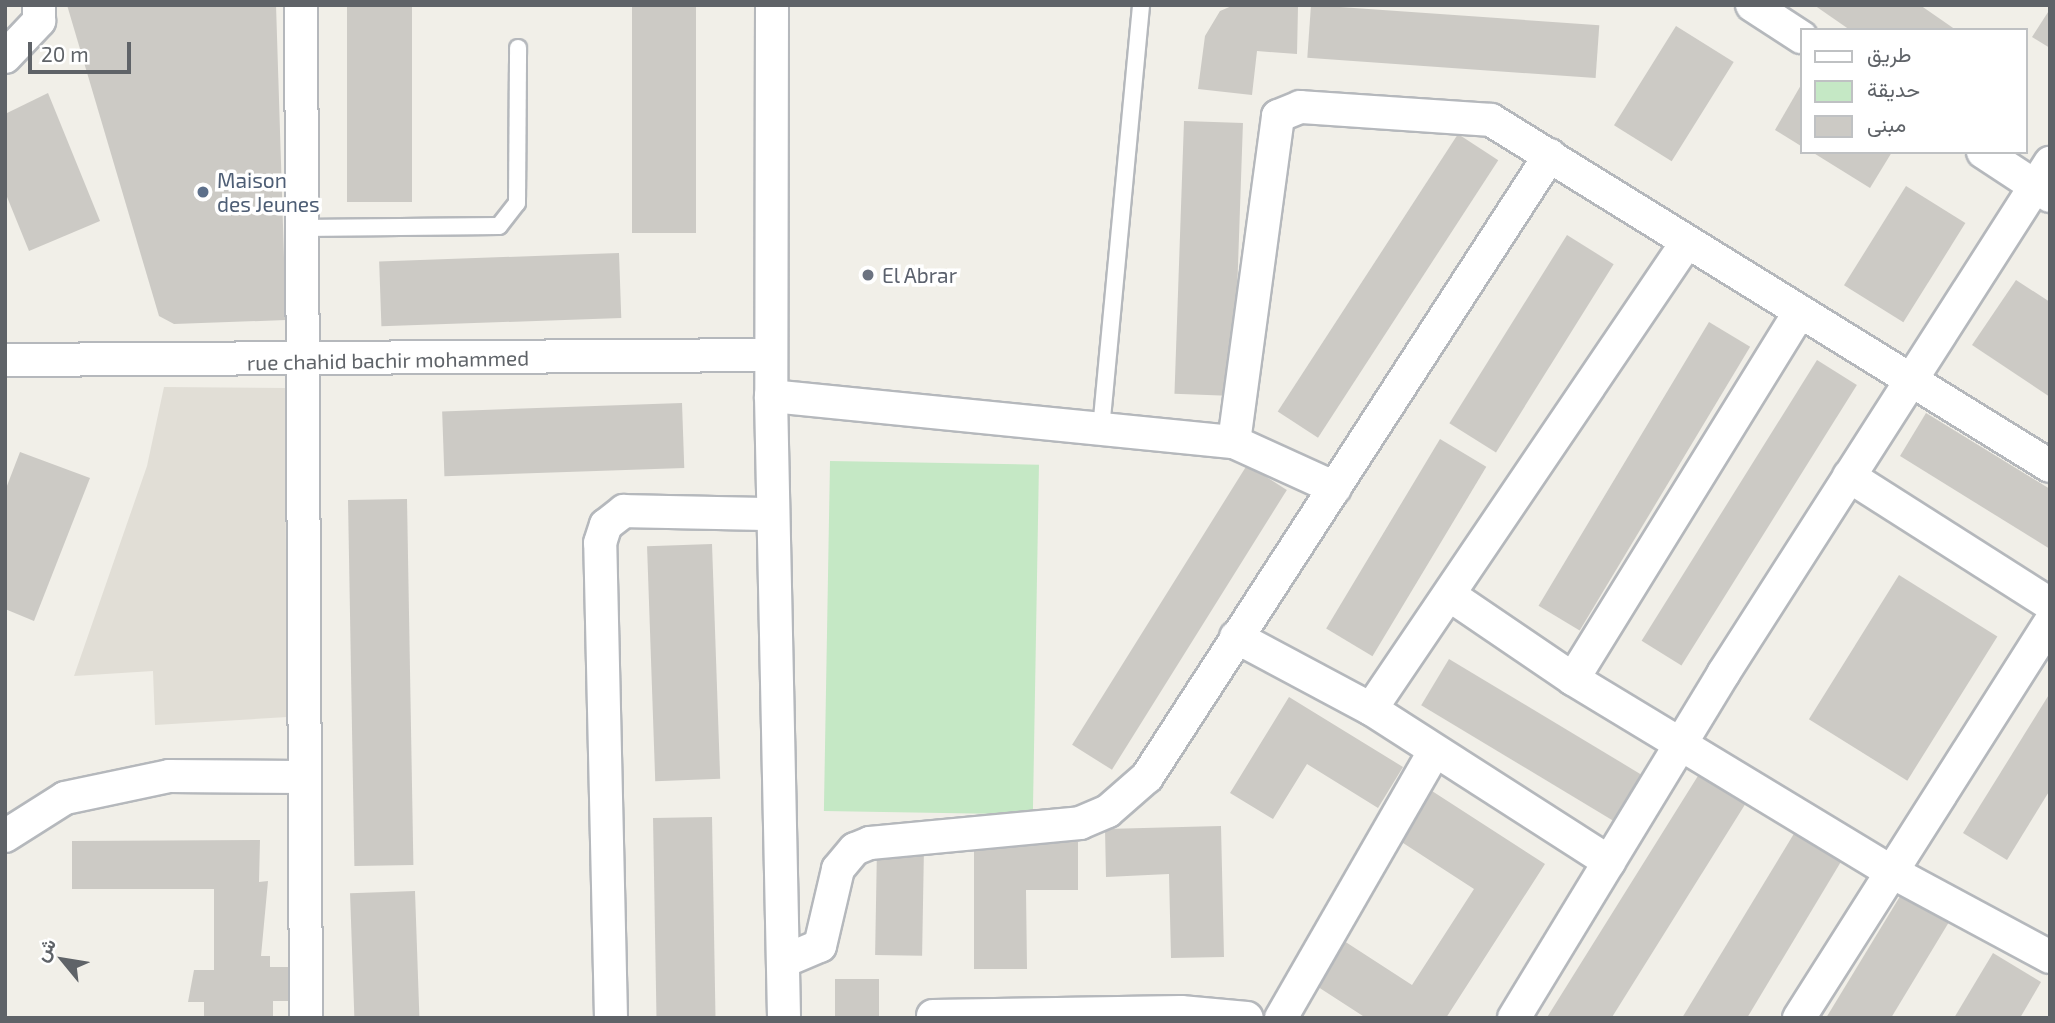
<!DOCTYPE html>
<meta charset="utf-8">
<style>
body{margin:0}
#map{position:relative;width:2055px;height:1023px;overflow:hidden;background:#f1efe8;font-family:"Exo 2",Vazirmatn,sans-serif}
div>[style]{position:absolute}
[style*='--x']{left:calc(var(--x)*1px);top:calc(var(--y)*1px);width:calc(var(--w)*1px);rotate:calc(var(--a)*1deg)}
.education>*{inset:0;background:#e1ded6}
.green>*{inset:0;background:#c5e8c5;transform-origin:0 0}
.building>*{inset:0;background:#cccac5;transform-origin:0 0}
.roads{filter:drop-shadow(2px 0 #b5b8bc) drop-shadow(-2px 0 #b5b8bc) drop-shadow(0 2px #b5b8bc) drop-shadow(0 -2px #b5b8bc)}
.service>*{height:16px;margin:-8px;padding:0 8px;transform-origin:8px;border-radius:8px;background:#fff}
.minor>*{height:32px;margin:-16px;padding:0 16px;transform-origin:16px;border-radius:16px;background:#fff}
.dots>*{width:19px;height:19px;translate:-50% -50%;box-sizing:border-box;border:4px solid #fff;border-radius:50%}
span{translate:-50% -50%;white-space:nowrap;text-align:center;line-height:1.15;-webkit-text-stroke:7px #fff;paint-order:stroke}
.service-label{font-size:21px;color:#4e5e75}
.left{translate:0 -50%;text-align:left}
.worship-label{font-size:21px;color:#5b616d}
.street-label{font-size:21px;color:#5f6368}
.frame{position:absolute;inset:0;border:7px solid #5f6368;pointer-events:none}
.legend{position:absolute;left:1800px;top:28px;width:228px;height:126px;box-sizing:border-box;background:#fff;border:2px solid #bfc1c3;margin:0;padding:9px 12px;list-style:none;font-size:21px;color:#5f6368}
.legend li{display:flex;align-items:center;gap:14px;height:35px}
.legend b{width:35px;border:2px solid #bfc1c3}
.north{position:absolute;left:28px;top:925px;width:70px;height:70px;-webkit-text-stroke:5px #fff;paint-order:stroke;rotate:300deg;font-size:19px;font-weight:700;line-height:28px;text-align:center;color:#5f6368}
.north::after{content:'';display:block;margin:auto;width:24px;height:32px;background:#5f6368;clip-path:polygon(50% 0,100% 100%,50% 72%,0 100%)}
.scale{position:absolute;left:28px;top:42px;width:103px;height:32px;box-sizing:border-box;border:4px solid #5f6368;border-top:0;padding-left:9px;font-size:21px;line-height:24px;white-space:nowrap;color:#5f6368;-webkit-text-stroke:5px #fff;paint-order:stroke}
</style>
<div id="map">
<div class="education">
<i style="clip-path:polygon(164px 387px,285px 388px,287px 717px,155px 725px,153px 671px,74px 676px,147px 466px)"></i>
</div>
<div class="green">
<i style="left:830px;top:461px;width:209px;height:350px;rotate:1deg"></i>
</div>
<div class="building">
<i style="clip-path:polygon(67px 5px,276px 5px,286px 320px,174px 324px,159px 316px)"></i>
<i style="left:347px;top:5px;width:65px;height:197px"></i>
<i style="left:632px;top:5px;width:64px;height:228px"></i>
<i style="clip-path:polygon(1234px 5px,1298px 7px,1297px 54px,1257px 51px,1252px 95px,1198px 89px,1205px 36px,1220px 11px)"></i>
<i style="left:1311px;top:5px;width:289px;height:53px;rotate:4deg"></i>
<i style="clip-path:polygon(1814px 5px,1920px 5px,1956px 30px,1850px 30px)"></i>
<i style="clip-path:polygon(2050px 9px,2050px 48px,2032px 37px)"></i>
<i style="left:1676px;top:26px;width:68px;height:117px;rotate:32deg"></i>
<i style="clip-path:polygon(1801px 85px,1801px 146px,1775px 130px)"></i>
<i style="clip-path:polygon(48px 93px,100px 221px,29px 251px,5px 192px,5px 114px)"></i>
<i style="left:1184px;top:121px;width:59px;height:273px;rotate:2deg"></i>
<i style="left:1458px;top:134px;width:48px;height:331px;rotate:33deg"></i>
<i style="clip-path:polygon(1812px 152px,1892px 152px,1870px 188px)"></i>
<i style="left:1906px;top:186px;width:70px;height:117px;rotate:32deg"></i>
<i style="left:1567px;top:235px;width:55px;height:222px;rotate:32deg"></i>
<i style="left:619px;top:253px;width:65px;height:240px;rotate:88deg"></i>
<i style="clip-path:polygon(2016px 280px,2050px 302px,2050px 397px,1972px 345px)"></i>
<i style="left:1709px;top:322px;width:48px;height:331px;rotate:31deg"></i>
<i style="left:1817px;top:360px;width:47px;height:331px;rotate:32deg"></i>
<i style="left:682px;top:403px;width:65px;height:240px;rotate:88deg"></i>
<i style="clip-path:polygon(1926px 413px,2050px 489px,2050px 549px,1900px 456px)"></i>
<i style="left:1440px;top:439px;width:54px;height:221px;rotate:31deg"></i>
<i style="clip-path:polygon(20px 452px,90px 478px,34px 621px,5px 609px,5px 491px)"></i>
<i style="left:1247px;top:465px;width:47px;height:330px;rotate:32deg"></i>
<i style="left:407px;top:499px;width:366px;height:59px;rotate:89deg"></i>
<i style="left:712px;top:544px;width:235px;height:65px;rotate:88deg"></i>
<i style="left:1899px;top:575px;width:116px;height:170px;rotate:32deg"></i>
<i style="left:1449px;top:659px;width:225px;height:54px;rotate:31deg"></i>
<i style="clip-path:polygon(2050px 693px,2050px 790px,2007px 860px,1963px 833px)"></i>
<i style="clip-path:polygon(1289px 697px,1403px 767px,1378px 808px,1307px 764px,1273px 819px,1230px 793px)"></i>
<i style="left:1701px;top:771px;width:55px;height:289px;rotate:32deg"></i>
<i style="clip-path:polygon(1432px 791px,1545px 864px,1446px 1018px,1366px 1018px,1312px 983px,1341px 939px,1412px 985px,1474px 889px,1400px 841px)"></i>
<i style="left:712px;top:817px;width:201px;height:59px;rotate:89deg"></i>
<i style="clip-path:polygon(1221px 826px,1224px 957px,1171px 958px,1169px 874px,1106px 877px,1105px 829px)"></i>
<i style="clip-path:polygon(1798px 827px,1845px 855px,1747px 1018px,1682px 1018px)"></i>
<i style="clip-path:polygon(260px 840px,259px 882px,268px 881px,261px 956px,270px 956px,270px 967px,290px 967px,290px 1001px,273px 1001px,273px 1018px,204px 1018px,204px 1002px,188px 1002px,194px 970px,214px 970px,214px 889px,72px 889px,72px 841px)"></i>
<i style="clip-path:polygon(1078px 842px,1078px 890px,1026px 890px,1027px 969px,974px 969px,974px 843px)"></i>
<i style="left:877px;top:846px;width:47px;height:109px;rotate:1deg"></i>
<i style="left:415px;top:891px;width:127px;height:65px;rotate:88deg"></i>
<i style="clip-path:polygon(1902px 893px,1949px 922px,1891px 1018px,1826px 1018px)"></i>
<i style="clip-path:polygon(1993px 953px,2041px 982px,2020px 1018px,1954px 1018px)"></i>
<i style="left:835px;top:979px;width:44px;height:39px"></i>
</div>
<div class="roads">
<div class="service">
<i style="--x:302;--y:228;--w:197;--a:-0.6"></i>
<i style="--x:499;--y:226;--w:29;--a:-52"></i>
<i style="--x:517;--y:203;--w:155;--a:-89.6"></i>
<i style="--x:1101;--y:429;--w:426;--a:-84.6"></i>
</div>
<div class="minor">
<i style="--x:301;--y:5;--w:1013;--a:89.72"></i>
<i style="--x:772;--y:5;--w:391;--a:90.1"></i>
<i style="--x:771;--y:396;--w:622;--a:88.8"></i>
<i style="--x:1752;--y:5;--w:59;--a:33.1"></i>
<i style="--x:5;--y:57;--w:50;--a:-46.6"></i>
<i style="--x:39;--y:21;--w:16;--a:-90"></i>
<i style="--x:1983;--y:152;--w:80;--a:33.3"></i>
<i style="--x:5;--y:360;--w:766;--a:-0.37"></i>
<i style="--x:771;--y:396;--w:465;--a:5.7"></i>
<i style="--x:1234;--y:442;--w:111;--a:24.5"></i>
<i style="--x:1234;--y:442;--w:329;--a:-82.3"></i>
<i style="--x:1278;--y:116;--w:24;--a:-22"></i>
<i style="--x:1300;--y:107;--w:191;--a:3.9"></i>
<i style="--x:1491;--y:120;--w:657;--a:31.76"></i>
<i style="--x:1849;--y:476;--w:238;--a:32.5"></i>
<i style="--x:1451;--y:596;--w:148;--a:34.2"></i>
<i style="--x:1573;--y:679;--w:373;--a:31.2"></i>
<i style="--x:1892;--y:872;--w:179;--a:28.3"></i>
<i style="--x:1236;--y:637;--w:153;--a:28.1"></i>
<i style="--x:1371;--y:709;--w:283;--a:32.7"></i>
<i style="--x:1573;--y:679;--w:432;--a:-58.3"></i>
<i style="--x:1371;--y:709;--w:564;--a:-55.92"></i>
<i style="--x:5;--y:836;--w:71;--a:-32.3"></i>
<i style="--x:65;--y:798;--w:106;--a:-11.9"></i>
<i style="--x:169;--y:776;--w:132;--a:0.4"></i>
<i style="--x:784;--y:961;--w:39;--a:-23"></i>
<i style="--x:820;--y:946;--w:79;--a:-76.8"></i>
<i style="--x:838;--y:869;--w:26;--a:-50"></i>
<i style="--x:855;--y:849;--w:16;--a:-22"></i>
<i style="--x:870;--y:843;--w:211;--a:-5.4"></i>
<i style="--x:1080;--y:823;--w:30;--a:-23"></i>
<i style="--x:1108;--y:811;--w:52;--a:-41.1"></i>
<i style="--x:1147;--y:777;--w:741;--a:-57.06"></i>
<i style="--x:933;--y:1016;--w:248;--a:-0.9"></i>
<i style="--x:1181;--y:1012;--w:66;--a:5.2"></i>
<i style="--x:611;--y:1018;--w:475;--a:-91.3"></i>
<i style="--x:600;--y:543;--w:19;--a:-72"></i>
<i style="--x:606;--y:525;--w:23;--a:-38"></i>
<i style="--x:624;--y:511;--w:149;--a:1.2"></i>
<i style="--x:1281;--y:1018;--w:305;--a:-60.1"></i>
<i style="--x:1514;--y:1018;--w:403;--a:-58.7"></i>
<i style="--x:1723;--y:674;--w:607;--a:-57.38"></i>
<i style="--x:1799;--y:1018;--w:468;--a:-57.6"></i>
</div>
</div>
<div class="dots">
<i style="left:203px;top:192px;background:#5c6f8a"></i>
<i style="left:868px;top:275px;background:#6b7280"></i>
</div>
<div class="service-label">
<span class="left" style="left:217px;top:192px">Maison<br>des Jeunes</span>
</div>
<div class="worship-label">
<span class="left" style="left:882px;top:275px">El Abrar</span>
</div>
<div class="street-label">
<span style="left:388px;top:360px;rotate:-1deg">rue chahid bachir mohammed</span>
</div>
<div class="frame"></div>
<ul class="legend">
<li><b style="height:9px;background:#fff"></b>طريق</li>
<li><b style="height:19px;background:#c5e8c5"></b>حديقة</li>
<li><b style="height:19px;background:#cccac5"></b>مبنى</li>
</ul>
<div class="north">ش</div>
<div class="scale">20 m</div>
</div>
